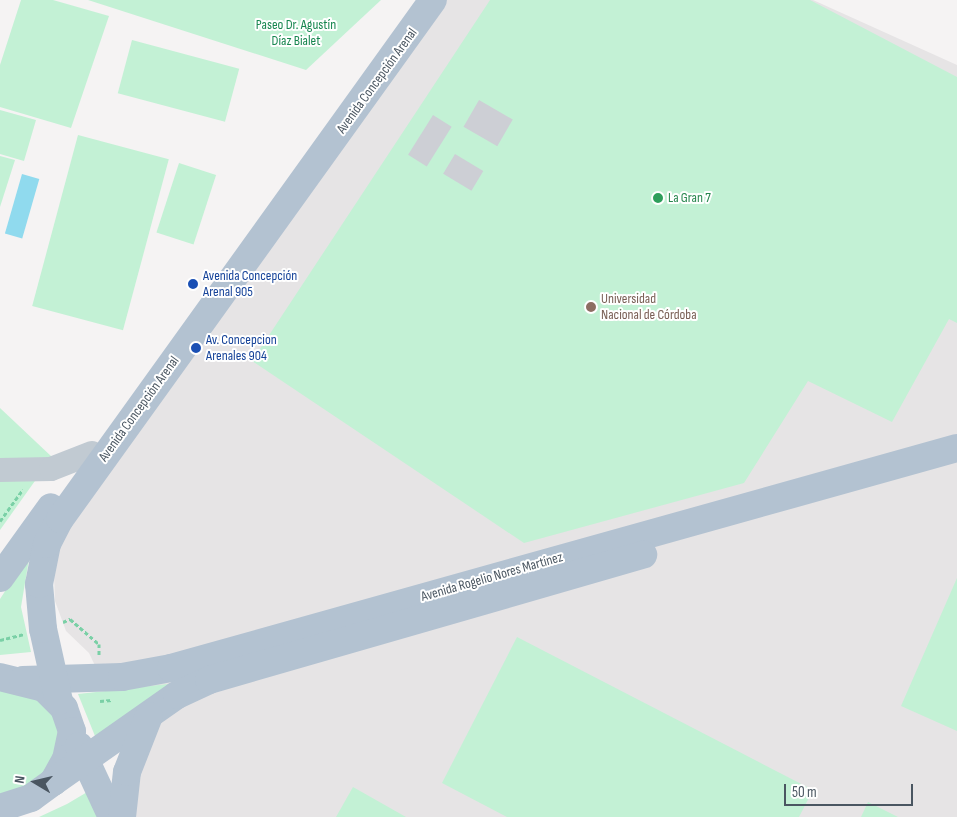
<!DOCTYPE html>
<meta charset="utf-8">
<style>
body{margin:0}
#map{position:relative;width:957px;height:817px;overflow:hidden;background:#f5f3f3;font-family:"Sofia Sans Condensed",sans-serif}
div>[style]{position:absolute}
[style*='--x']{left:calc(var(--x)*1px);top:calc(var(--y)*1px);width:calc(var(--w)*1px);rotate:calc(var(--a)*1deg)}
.education>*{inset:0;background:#e6e4e5}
.green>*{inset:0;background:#c3f1d5;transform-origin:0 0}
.water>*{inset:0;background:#90daee;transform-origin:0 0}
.building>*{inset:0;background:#cdcfd5;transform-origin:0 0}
.path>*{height:3px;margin-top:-1.5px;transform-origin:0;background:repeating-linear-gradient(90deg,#7ad0a6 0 4px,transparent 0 6.5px)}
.minor>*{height:24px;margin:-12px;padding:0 12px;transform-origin:12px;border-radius:12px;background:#c1cad2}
.major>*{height:28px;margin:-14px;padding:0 14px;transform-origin:14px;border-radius:14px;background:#b3c2d1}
.dots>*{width:14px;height:14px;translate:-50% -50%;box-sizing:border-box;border:2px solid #fff;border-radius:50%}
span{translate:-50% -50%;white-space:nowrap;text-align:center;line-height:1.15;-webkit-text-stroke:4px #fff;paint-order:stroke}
.park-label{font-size:14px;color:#17864f}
.street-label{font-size:14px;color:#4a5661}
.leisure-label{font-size:14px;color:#27864d}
.left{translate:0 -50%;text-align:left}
.transit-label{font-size:14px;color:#164399}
.education-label{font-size:14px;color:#785e54}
.north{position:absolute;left:10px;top:757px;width:50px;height:50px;-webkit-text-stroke:4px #fff;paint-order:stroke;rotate:279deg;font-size:14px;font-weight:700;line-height:20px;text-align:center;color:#4a5661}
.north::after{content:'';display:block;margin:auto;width:18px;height:22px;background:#4a5661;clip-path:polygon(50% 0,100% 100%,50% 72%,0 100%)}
.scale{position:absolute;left:784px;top:784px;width:129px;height:22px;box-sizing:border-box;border:2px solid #4a5661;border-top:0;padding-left:6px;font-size:15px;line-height:18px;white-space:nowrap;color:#4a5661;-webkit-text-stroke:4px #fff;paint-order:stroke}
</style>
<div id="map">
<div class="education">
<i style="clip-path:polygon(439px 0,813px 0,957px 65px,957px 817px,134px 817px,138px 756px,89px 653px,66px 631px,55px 601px,53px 550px)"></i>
</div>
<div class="green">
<i style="clip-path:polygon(21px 0,53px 0,109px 16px,71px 128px,0 107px,0 65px)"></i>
<i style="clip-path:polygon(88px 0,381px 0,306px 70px)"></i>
<i style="clip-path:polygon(490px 0,810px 0,957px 77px,957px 323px,949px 319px,892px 422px,808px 381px,744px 483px,524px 543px,252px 361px)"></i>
<i style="left:132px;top:40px;width:111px;height:55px;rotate:15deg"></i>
<i style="clip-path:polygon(0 110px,36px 120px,24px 161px,0 154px)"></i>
<i style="left:78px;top:135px;width:94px;height:177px;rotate:15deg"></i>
<i style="clip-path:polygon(0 156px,15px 160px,0 207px)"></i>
<i style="left:179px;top:163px;width:39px;height:73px;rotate:18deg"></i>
<i style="clip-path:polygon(0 408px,52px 457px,0 530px)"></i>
<i style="clip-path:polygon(30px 553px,21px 607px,31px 652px,0 655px,0 599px)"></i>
<i style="clip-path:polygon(957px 578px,957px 731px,901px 706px)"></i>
<i style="clip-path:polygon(517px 637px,813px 790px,799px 817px,507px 817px,442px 783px)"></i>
<i style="clip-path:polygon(177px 683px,97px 741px,78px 694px)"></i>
<i style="clip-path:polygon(0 689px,17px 692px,41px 702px,55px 719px,59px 738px,48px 769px,28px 787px,0 798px)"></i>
<i style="clip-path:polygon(353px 787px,406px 817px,336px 817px)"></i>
<i style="clip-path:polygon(94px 788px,103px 817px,39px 817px,67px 804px)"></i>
<i style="clip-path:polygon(868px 802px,898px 817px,861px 817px)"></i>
</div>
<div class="water">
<i style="left:22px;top:174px;width:18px;height:62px;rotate:16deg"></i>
</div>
<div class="building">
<i style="left:479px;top:100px;width:39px;height:31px;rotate:30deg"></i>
<i style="left:433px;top:115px;width:22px;height:47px;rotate:32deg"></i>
<i style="left:455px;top:154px;width:33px;height:23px;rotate:31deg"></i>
</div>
<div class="path">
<i style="--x:0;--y:521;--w:39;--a:-54"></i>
<i style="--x:63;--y:622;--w:8;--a:-23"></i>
<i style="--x:70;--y:619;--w:38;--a:41"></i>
<i style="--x:99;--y:644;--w:12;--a:90"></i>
<i style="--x:0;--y:640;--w:25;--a:-14"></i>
<i style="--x:100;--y:701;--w:12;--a:-5"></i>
</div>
<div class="minor">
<i style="--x:0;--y:470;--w:51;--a:-1.1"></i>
<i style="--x:51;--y:469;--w:44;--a:-21.3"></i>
</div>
<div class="major">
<i style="--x:0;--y:578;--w:87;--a:-54.3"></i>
<i style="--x:0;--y:677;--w:45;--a:14"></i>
<i style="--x:44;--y:688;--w:28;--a:45"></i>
<i style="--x:64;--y:708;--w:24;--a:71"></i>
<i style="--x:72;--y:731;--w:29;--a:102"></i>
<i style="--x:66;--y:759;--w:26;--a:119"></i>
<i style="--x:53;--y:782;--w:27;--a:144"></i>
<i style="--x:31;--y:798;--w:33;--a:162"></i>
<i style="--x:23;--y:680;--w:99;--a:-1.7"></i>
<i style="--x:122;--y:677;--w:50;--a:-10.4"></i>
<i style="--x:171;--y:668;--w:816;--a:-15.64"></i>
<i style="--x:59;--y:701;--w:74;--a:-102.5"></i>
<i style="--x:43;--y:629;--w:45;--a:-95.1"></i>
<i style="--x:39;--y:584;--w:41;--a:-78.7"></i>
<i style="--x:47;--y:544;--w:28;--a:-63"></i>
<i style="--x:60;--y:519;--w:639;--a:-54.3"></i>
<i style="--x:79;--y:746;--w:78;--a:65.1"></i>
<i style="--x:53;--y:782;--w:151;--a:-35.1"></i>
<i style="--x:177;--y:695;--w:35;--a:-25"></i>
<i style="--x:209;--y:680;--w:452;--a:-16.1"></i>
<i style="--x:122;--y:817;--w:45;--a:-83.7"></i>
<i style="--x:127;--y:772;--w:60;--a:-68.6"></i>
</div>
<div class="dots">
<i style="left:658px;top:198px;background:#2e9e5b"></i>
<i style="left:193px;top:284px;background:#1a4fb4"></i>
<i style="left:591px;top:307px;background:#8d6e63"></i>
<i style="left:196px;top:348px;background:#1a4fb4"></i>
</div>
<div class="park-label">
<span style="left:296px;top:33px">Paseo Dr. Agustín<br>Díaz Bialet</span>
</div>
<div class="street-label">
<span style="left:377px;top:81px;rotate:-54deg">Avenida Concepción Arenal</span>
<span style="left:139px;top:409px;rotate:-54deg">Avenida Concepción Arenal</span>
<span style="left:492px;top:577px;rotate:-16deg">Avenida Rogelio Nores Martínez</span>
</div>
<div class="leisure-label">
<span class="left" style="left:668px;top:198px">La Gran 7</span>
</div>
<div class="transit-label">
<span class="left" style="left:203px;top:284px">Avenida Concepción<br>Arenal 905</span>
<span class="left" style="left:206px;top:348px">Av. Concepcion<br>Arenales 904</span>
</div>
<div class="education-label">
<span class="left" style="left:601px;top:307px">Universidad<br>Nacional de Córdoba</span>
</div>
<div class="north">N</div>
<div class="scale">50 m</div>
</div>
